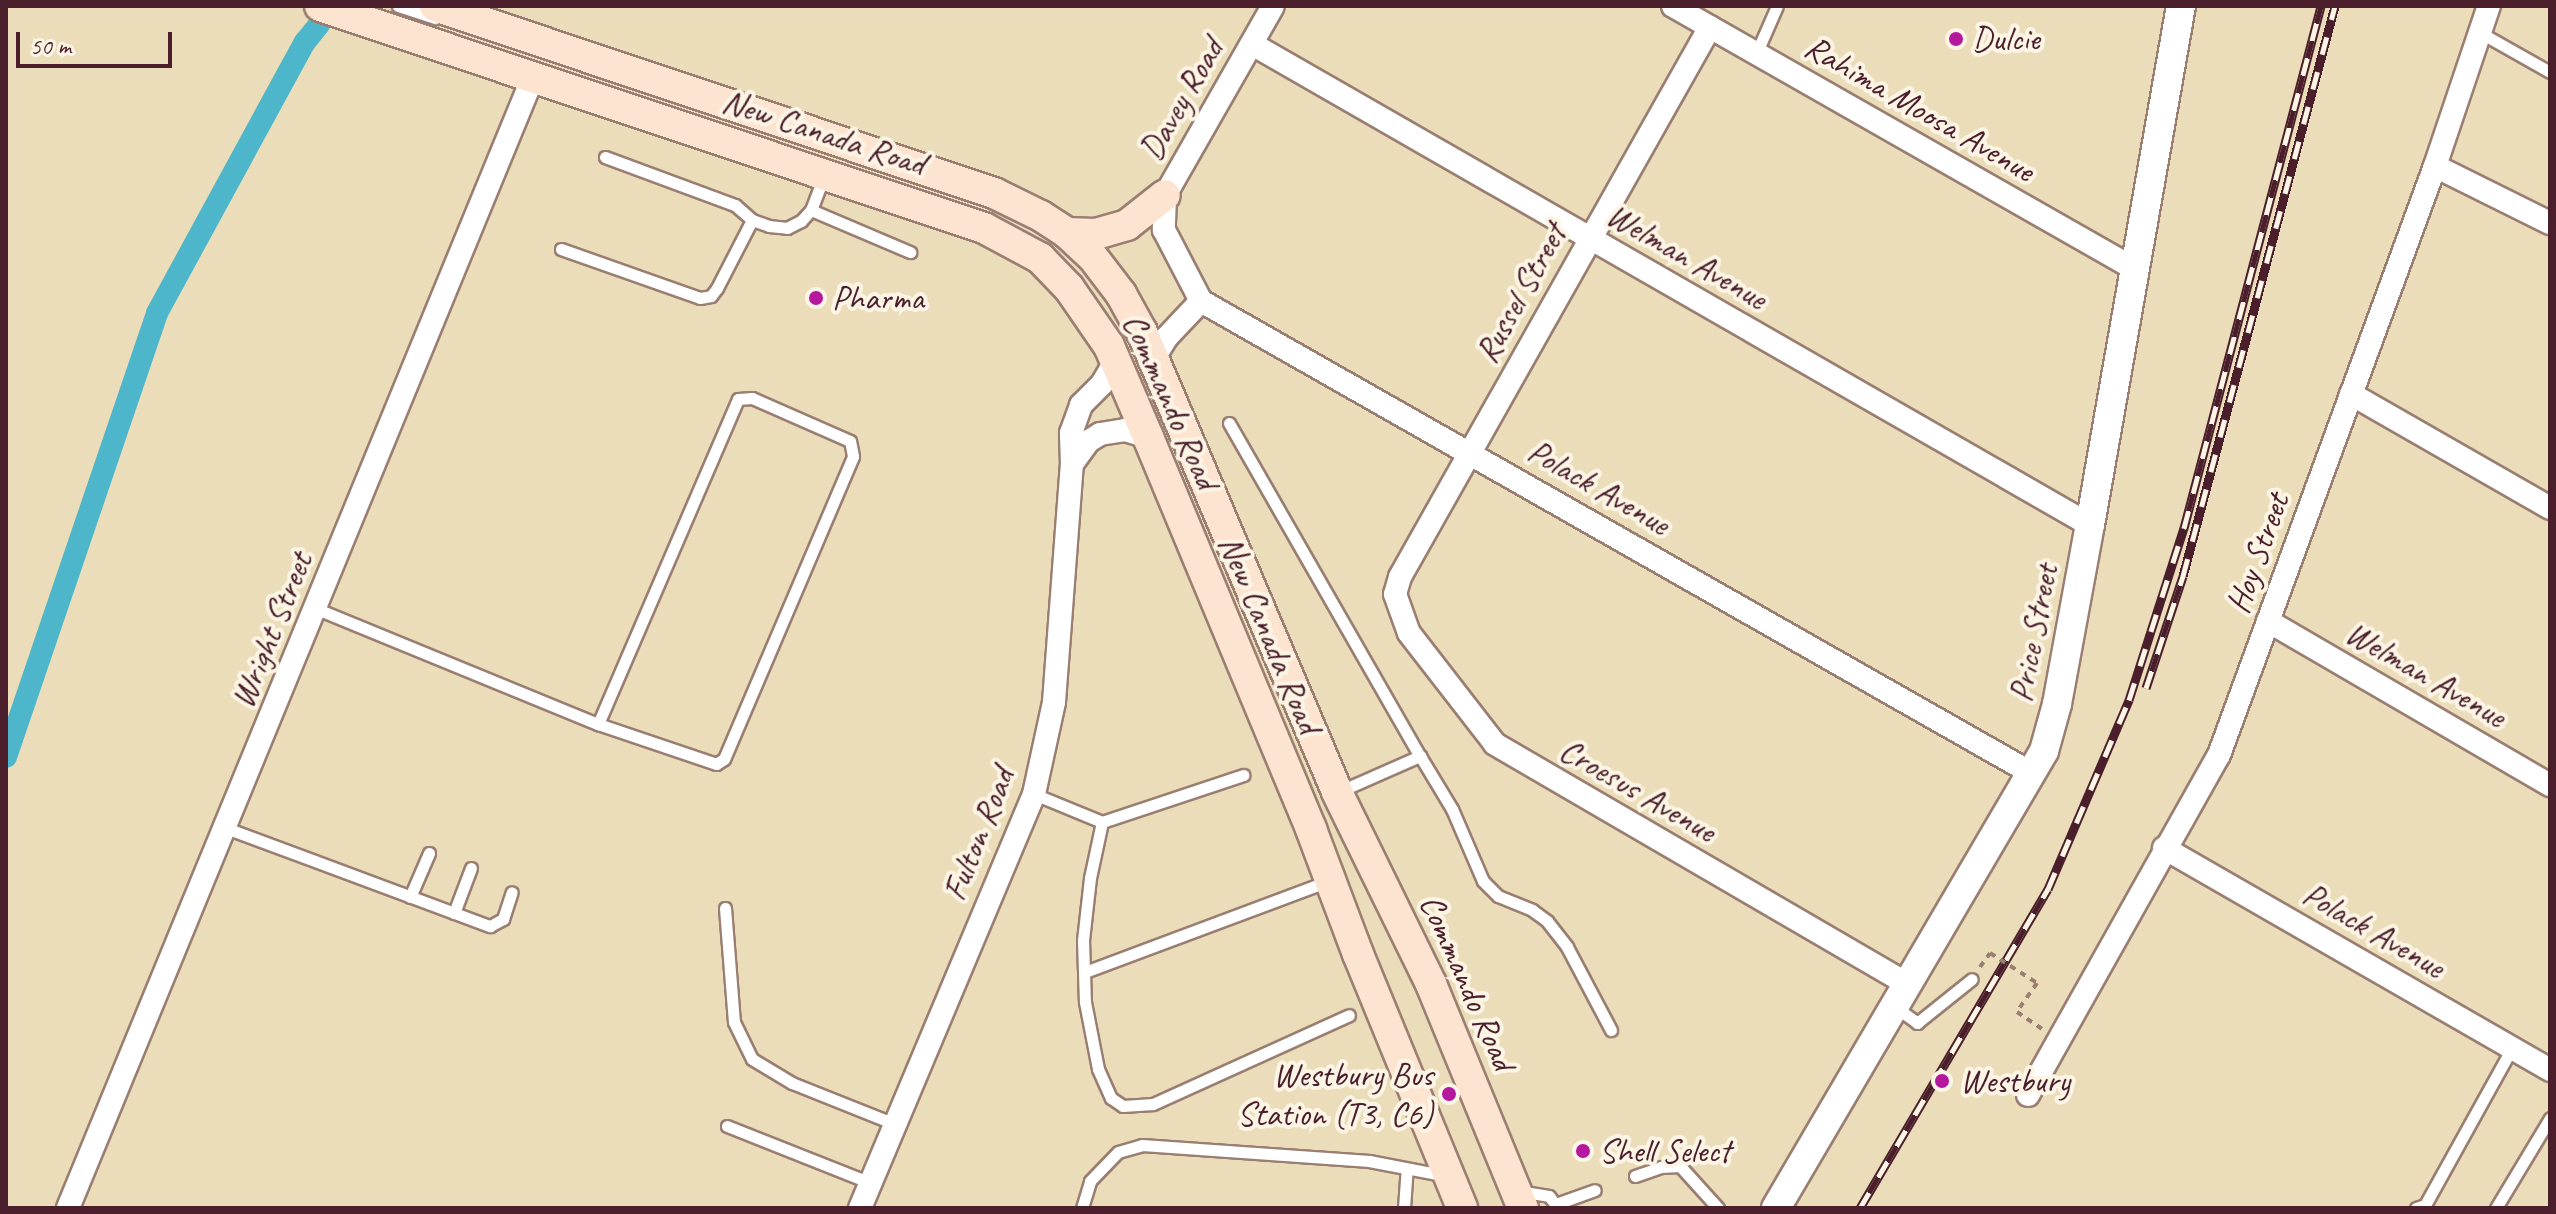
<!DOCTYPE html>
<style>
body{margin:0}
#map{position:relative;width:2556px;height:1214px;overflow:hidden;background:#ebddb9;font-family:Caveat,sans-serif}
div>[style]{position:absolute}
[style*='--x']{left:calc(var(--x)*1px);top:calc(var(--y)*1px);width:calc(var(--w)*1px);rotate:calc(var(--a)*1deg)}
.canal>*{height:22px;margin:-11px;padding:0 11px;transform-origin:11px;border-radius:11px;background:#4db6ca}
.path>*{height:4px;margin-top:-2px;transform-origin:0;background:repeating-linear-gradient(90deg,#9a7e72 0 6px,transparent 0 12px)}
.roads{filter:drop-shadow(2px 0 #9a7e72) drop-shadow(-2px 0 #9a7e72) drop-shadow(0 2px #9a7e72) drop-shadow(0 -2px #9a7e72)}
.service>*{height:11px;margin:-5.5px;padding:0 5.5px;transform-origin:5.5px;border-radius:5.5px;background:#fff}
.minor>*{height:22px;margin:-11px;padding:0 11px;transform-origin:11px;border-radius:11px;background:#fff}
.tertiary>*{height:28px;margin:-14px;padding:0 14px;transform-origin:14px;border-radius:14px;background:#fff}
.secondary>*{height:30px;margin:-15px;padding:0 15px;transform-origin:15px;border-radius:15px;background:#fde4d1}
.rail>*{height:9px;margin-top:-4.5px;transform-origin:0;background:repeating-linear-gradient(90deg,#fcf5e5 0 18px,#4a1f2b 0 36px);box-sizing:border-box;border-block:2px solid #4a1f2b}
.path-bridge>*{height:4px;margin-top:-2px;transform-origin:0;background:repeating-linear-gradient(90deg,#9a7e72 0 6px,transparent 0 12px)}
.dots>*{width:22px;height:22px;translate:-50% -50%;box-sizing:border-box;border:4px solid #fcf5e5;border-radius:50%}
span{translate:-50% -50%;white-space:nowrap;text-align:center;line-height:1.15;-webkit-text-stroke:8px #fcf5e5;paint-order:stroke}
.poi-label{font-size:34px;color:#4a1f2b}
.left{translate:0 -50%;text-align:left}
.right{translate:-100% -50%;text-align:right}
.street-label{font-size:34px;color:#4a1f2b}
.frame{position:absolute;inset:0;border:8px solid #4a1f2b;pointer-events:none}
.scale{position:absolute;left:16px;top:32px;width:156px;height:36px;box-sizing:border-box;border:4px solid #4a1f2b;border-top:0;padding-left:10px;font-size:24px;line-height:28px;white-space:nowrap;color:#4a1f2b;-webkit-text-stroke:6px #fcf5e5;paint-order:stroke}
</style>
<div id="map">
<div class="canal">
<i style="--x:6;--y:757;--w:469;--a:-71.2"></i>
<i style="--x:157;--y:313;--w:309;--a:-61.4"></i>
<i style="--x:305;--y:42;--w:22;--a:-51"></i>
</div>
<div class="path">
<i style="--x:1980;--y:967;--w:17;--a:-54"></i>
<i style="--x:2037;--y:983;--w:35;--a:125"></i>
<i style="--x:2017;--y:1012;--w:30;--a:34"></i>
</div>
<div class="roads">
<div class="service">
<i style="--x:398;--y:6;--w:39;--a:18"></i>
<i style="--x:2479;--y:32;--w:81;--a:29.4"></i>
<i style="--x:1756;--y:54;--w:52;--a:-66.4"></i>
<i style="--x:605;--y:157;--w:139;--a:20.3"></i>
<i style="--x:735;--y:205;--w:23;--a:41"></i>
<i style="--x:752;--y:220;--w:18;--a:19"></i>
<i style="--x:769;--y:226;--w:18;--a:6"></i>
<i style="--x:787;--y:228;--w:16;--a:-27"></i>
<i style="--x:801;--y:221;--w:15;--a:-48"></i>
<i style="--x:811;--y:210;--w:34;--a:-69"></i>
<i style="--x:811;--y:210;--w:108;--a:23"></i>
<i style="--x:561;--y:249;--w:147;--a:19.4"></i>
<i style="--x:700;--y:298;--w:11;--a:-10"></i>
<i style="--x:711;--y:296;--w:10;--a:-53"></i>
<i style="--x:717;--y:288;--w:76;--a:-62.8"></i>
<i style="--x:1229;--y:423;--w:384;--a:60.2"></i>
<i style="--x:317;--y:609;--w:304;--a:22.3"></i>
<i style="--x:598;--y:724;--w:125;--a:18.7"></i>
<i style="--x:716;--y:764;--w:9;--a:-32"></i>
<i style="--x:724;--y:759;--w:329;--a:-66.9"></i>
<i style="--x:853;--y:456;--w:15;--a:-101"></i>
<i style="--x:850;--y:441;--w:107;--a:-156.3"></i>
<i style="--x:752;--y:398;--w:14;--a:176"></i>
<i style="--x:738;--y:399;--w:354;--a:113.3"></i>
<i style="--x:1338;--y:792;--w:90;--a:-23.7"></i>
<i style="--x:1420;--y:756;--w:62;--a:58.9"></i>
<i style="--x:1452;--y:809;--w:78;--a:66.7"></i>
<i style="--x:1483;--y:881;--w:21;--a:45"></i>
<i style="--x:1498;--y:896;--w:37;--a:22"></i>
<i style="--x:1532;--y:910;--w:19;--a:36"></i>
<i style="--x:1547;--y:921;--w:33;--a:52"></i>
<i style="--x:1567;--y:947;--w:94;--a:62.1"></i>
<i style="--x:1034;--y:794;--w:74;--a:22.4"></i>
<i style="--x:1102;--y:822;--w:57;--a:102.1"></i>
<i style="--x:1090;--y:878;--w:62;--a:96.4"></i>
<i style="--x:1083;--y:940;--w:62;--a:88.2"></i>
<i style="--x:1085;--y:1002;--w:68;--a:79"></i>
<i style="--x:1098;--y:1069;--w:32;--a:66"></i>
<i style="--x:1111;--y:1098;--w:14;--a:34"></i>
<i style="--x:1123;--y:1106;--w:30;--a:-4"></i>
<i style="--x:1153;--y:1104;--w:215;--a:-24.4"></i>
<i style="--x:1102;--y:822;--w:149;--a:-18.4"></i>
<i style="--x:226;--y:828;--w:282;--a:20.4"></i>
<i style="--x:490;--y:926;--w:15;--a:-28"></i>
<i style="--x:503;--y:919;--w:28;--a:-72"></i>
<i style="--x:410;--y:897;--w:48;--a:-66.6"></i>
<i style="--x:725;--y:908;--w:114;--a:85.5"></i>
<i style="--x:734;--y:1022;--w:41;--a:64.1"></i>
<i style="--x:752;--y:1059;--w:47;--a:31"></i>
<i style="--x:792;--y:1083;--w:111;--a:21.7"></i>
<i style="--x:454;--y:913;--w:48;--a:-69.3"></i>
<i style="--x:1085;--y:972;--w:260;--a:-20.5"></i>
<i style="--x:1894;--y:1006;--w:29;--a:36"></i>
<i style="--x:1917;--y:1023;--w:70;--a:-38.7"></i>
<i style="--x:727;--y:1126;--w:155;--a:21.6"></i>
<i style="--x:1635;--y:1176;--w:28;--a:-19"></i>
<i style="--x:1661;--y:1167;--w:19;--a:-3"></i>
<i style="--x:1680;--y:1166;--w:57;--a:47.9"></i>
<i style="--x:1518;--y:1191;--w:31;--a:9"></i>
<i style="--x:1549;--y:1196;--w:15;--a:53"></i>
<i style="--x:1556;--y:1204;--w:41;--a:-19.7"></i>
<i style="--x:1082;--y:1208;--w:28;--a:-73"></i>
<i style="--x:1090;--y:1181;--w:40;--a:-46"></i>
<i style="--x:1118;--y:1152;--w:25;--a:-16"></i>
<i style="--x:1142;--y:1145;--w:228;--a:4"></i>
<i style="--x:1369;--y:1161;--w:79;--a:10.9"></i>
<i style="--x:1404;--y:1208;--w:39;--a:-86"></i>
<i style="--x:2416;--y:1208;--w:9;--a:-18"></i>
<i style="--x:2425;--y:1205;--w:179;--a:-61"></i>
<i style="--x:2496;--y:1208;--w:105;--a:-59"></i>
</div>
<div class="minor">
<i style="--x:1273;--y:6;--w:218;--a:119.7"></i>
<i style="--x:1165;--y:195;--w:35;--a:92"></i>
<i style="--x:1164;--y:230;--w:80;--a:62.5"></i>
<i style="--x:1201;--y:301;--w:957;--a:29.62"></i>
<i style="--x:1673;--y:6;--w:529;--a:29.66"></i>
<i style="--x:1710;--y:27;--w:631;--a:119.41"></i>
<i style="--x:1400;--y:577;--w:18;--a:106"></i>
<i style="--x:1395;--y:594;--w:41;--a:70.3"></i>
<i style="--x:1409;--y:633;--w:140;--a:52.2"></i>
<i style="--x:1495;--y:744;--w:477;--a:30.2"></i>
<i style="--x:1252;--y:44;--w:966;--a:29.86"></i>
<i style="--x:2435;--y:166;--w:128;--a:26.4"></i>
<i style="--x:1152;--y:361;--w:28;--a:-58"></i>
<i style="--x:1167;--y:337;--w:50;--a:-46.6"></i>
<i style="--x:2351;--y:394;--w:229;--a:29.8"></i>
<i style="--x:1072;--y:464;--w:29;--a:-54"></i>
<i style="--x:1089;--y:441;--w:13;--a:-32"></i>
<i style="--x:1100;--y:434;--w:25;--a:-9"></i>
<i style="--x:1125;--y:430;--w:24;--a:17"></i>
<i style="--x:2268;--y:621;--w:326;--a:30.2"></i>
<i style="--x:2164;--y:848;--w:445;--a:29.9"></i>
<i style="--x:2028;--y:1095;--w:390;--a:-60.7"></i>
<i style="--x:2219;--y:755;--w:627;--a:-69.86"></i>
<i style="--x:2435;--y:166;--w:169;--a:-71.4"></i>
<i style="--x:68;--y:1208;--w:1223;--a:-67.65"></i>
<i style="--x:860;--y:1208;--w:449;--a:-67.2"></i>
<i style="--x:1034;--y:794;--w:94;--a:-77.7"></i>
<i style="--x:1054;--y:702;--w:239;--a:-85.7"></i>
<i style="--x:1072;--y:464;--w:31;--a:-92"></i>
<i style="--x:1071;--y:433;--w:30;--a:-70"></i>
<i style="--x:1081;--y:405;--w:30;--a:-45"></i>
<i style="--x:1102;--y:384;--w:24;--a:-60"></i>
</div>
<div class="tertiary">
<i style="--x:1776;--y:1208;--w:530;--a:-59.61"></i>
<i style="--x:2044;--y:751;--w:49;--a:-74.5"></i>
<i style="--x:2057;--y:704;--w:182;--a:-79.6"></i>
<i style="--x:2090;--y:525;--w:527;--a:-80.06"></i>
</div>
<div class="secondary">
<i style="--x:320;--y:6;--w:700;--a:18.49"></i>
<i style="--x:984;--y:228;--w:64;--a:28.2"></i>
<i style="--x:1040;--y:258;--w:42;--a:46"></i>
<i style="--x:1069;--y:288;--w:70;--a:55.4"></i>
<i style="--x:1109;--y:346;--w:99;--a:66.8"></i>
<i style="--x:1148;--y:437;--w:425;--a:67.4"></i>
<i style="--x:1311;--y:829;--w:134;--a:69.4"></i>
<i style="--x:1358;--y:954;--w:274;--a:67.7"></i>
<i style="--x:435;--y:6;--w:589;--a:18.5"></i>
<i style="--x:994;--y:193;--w:52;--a:26.1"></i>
<i style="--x:1041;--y:216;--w:31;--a:33"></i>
<i style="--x:1067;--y:233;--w:34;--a:43"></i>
<i style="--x:1092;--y:256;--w:48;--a:52.7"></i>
<i style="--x:1121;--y:294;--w:43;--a:61.1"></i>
<i style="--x:1142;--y:332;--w:500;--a:67"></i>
<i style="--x:1337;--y:792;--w:214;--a:63.9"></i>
<i style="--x:1431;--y:984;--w:242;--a:67.7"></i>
<i style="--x:1067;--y:233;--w:29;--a:2"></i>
<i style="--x:1096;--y:234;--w:32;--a:-16"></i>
<i style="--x:1127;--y:225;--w:48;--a:-38.3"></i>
</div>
</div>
<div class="rail">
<i style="--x:2146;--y:688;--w:118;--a:-71.7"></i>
<i style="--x:2183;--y:576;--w:590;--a:-75.07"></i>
<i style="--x:1860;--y:1208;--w:370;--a:-59.5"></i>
<i style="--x:2048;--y:889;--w:206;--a:-66.8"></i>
<i style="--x:2129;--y:700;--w:181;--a:-72.3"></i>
<i style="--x:2184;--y:528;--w:540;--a:-75.29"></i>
</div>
<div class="path-bridge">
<i style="--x:1990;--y:953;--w:56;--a:32.6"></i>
</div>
<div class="dots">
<i style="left:1956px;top:39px;background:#b5179e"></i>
<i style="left:816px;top:298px;background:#b5179e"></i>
<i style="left:1942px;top:1081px;background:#b5179e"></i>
<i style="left:1449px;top:1094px;background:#b5179e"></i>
<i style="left:1583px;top:1151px;background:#b5179e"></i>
</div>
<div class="poi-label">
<span class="left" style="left:1972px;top:39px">Dulcie</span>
<span class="left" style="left:832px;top:298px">Pharma</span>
<span class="right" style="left:1433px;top:1094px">Westbury Bus<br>Station (T3, C6)</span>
<span class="left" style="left:1960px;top:1081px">Westbury</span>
<span class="left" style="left:1599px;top:1151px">Shell Select</span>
</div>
<div class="street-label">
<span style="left:1181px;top:99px;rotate:-60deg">Davey Road</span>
<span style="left:1920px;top:108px;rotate:30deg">Rahima Moosa Avenue</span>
<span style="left:824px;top:132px;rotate:18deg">New Canada Road</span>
<span style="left:1687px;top:256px;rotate:30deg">Welman Avenue</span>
<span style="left:1520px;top:293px;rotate:-61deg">Russel Street</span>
<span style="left:1171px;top:401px;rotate:66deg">Commando Road</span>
<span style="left:1599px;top:487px;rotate:30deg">Polack Avenue</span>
<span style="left:2257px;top:553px;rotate:-70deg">Hoy Street</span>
<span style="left:271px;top:630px;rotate:-68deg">Wright Street</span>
<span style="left:2033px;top:633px;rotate:-79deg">Price Street</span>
<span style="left:1270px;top:634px;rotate:67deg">New Canada Road</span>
<span style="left:2426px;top:674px;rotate:30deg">Welman Avenue</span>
<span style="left:1638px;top:790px;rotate:30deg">Croesus Avenue</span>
<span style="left:978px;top:834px;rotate:-68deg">Fulton Road</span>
<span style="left:2374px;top:930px;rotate:30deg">Polack Avenue</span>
<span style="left:1468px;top:982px;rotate:66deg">Commando Road</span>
</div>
<div class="frame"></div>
<div class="scale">50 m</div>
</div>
